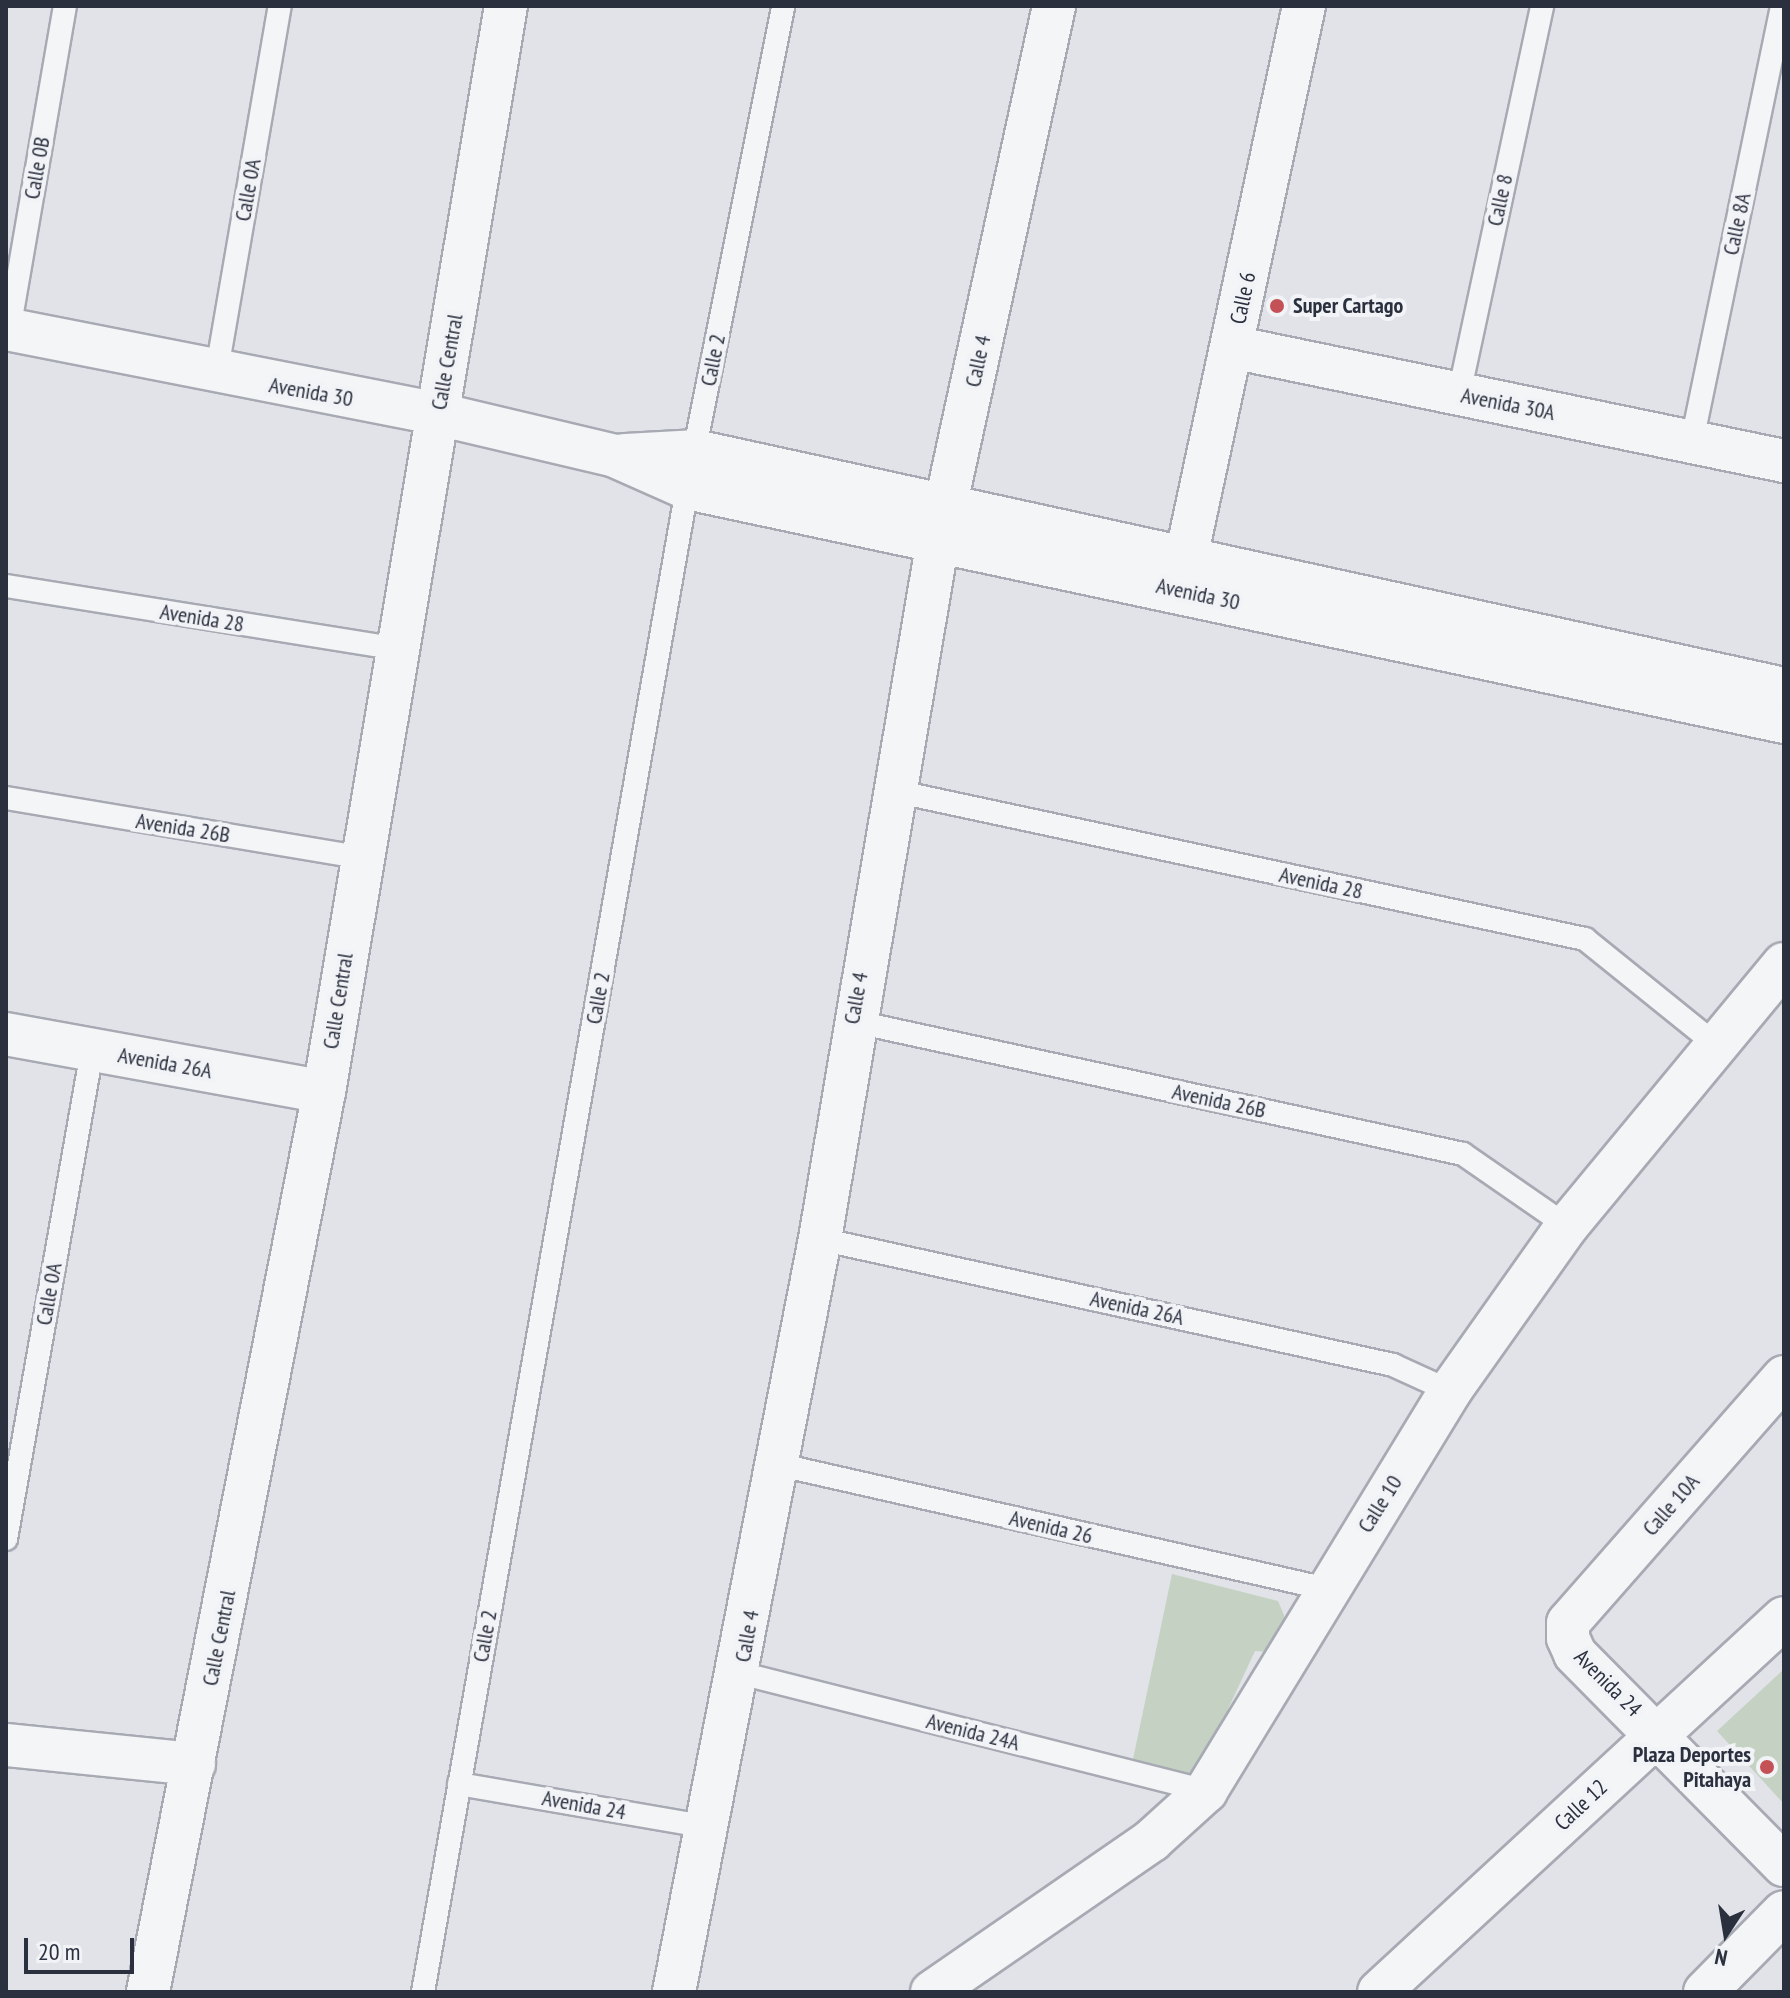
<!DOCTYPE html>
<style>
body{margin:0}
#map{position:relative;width:1790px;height:1998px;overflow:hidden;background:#e1e3e9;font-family:"PT Sans Narrow",sans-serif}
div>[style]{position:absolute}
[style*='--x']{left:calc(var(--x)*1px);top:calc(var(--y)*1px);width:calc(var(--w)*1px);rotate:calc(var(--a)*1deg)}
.green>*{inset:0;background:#c5d2c3}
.roads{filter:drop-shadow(2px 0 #a7aab3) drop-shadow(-2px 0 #a7aab3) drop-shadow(0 2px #a7aab3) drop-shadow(0 -2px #a7aab3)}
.service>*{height:22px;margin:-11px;padding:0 11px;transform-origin:11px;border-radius:11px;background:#f4f5f7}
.minor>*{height:42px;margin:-21px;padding:0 21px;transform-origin:21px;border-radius:21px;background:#f4f5f7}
.dots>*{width:22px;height:22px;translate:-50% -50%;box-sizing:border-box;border:4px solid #f1f3f6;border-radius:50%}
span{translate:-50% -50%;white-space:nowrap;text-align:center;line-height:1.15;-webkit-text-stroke:8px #f1f3f6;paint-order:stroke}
.street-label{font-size:22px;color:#2b303f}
.poi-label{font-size:22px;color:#2b303f;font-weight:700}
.left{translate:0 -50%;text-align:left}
.right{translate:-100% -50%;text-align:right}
.frame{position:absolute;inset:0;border:8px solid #2b303f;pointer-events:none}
.north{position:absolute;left:1686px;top:1894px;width:80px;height:80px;-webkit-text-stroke:6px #f1f3f6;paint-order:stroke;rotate:192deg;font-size:22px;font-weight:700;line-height:32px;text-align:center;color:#2b303f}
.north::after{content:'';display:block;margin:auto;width:28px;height:36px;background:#2b303f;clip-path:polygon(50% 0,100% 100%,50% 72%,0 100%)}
.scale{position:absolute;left:24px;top:1938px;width:110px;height:36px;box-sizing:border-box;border:4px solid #2b303f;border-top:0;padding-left:10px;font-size:24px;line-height:28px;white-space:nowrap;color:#2b303f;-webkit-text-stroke:6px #f1f3f6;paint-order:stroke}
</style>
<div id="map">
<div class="green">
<i style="clip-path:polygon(1172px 1574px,1278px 1601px,1284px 1615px,1284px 1630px,1270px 1652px,1255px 1651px,1228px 1709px,1234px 1731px,1191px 1774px,1133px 1759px)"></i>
<i style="clip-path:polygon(1784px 1669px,1784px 1804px,1717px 1731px)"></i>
</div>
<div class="roads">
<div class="service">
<i style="--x:9;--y:330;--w:329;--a:-80.2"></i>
<i style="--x:216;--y:375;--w:375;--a:-80.2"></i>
<i style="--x:1459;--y:394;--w:397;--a:-77.9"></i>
<i style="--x:1692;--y:441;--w:444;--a:-78.3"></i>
<i style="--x:6;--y:586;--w:397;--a:9.1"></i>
<i style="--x:894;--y:791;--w:707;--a:12.09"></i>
<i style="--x:1585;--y:939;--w:167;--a:38.9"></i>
<i style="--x:6;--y:798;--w:359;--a:9.5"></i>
<i style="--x:852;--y:1021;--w:625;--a:12.28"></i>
<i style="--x:1463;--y:1154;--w:126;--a:34.7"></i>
<i style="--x:820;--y:1239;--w:587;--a:12.4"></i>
<i style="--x:1393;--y:1365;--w:63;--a:24.5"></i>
<i style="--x:776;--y:1464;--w:565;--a:12.78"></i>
<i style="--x:6;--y:1539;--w:497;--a:-80"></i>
<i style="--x:740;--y:1673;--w:481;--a:14.2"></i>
<i style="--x:459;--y:1784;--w:253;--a:9.8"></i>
<i style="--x:423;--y:1992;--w:1527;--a:-80.04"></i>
<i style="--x:687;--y:488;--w:491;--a:-78.7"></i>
</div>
<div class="minor">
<i style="--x:6;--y:329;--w:440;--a:11.1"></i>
<i style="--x:438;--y:414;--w:182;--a:13.3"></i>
<i style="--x:615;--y:456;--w:79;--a:24"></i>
<i style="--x:687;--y:488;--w:1122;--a:12.04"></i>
<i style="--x:1232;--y:347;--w:564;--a:11.67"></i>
<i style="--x:624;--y:455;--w:71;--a:-3.2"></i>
<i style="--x:695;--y:451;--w:1115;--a:12.33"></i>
<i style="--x:1181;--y:581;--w:588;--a:-77.93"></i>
<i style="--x:6;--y:1034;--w:323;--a:10.3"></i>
<i style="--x:1784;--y:1377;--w:327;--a:131.3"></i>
<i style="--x:1568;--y:1623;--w:15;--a:90"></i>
<i style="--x:1568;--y:1638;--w:17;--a:66"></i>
<i style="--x:1575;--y:1654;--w:297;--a:45.3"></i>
<i style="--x:6;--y:1745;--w:189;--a:5.8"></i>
<i style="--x:148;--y:1992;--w:917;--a:-78.94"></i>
<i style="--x:324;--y:1092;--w:1101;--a:-80.49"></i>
<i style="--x:674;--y:1992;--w:767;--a:-79.03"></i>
<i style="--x:820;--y:1239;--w:709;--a:-80.42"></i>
<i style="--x:938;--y:540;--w:546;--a:-77.74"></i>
<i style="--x:932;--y:1992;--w:267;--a:-34.6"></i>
<i style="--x:1152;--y:1840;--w:73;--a:-42.2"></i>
<i style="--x:1206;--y:1791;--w:469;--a:-58.6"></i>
<i style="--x:1450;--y:1391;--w:202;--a:-54.7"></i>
<i style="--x:1567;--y:1226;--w:340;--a:-50.4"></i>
<i style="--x:1379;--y:1992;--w:551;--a:-42.72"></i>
<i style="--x:1705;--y:1992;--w:112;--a:-45.4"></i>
</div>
</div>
<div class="dots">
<i style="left:1277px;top:306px;background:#c35156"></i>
<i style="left:1767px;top:1767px;background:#c35156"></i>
</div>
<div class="street-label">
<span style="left:37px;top:168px;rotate:-80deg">Calle 0B</span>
<span style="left:248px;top:190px;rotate:-80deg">Calle 0A</span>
<span style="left:1500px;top:200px;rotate:-78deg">Calle 8</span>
<span style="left:1737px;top:224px;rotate:-78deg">Calle 8A</span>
<span style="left:1243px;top:298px;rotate:-78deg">Calle 6</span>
<span style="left:713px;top:360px;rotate:-79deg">Calle 2</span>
<span style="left:978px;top:361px;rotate:-78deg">Calle 4</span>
<span style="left:447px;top:362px;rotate:-80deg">Calle Central</span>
<span style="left:311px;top:392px;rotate:10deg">Avenida 30</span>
<span style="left:1508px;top:404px;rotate:11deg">Avenida 30A</span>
<span style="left:1198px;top:594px;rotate:12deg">Avenida 30</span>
<span style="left:202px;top:618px;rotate:9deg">Avenida 28</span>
<span style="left:183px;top:828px;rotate:9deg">Avenida 26B</span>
<span style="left:1321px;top:883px;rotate:12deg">Avenida 28</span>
<span style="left:598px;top:998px;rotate:-80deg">Calle 2</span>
<span style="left:856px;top:998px;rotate:-80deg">Calle 4</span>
<span style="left:338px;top:1001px;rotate:-81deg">Calle Central</span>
<span style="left:165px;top:1063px;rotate:10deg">Avenida 26A</span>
<span style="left:1219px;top:1101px;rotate:12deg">Avenida 26B</span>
<span style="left:49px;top:1294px;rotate:-80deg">Calle 0A</span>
<span style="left:1137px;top:1308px;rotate:12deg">Avenida 26A</span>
<span style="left:1380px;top:1504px;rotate:-58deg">Calle 10</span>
<span style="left:1671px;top:1505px;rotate:-49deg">Calle 10A</span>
<span style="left:1051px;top:1527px;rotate:13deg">Avenida 26</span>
<span style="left:485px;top:1636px;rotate:-80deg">Calle 2</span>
<span style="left:747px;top:1636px;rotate:-80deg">Calle 4</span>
<span style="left:219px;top:1638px;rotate:-79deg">Calle Central</span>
<span style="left:1608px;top:1683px;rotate:45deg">Avenida 24</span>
<span style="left:973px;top:1732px;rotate:14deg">Avenida 24A</span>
<span style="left:584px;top:1805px;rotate:10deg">Avenida 24</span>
<span style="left:1581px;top:1805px;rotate:-43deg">Calle 12</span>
</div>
<div class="poi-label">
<span class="left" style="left:1293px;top:306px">Super Cartago</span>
<span class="right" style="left:1751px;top:1767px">Plaza Deportes<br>Pitahaya</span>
</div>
<div class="frame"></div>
<div class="north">N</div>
<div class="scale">20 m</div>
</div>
